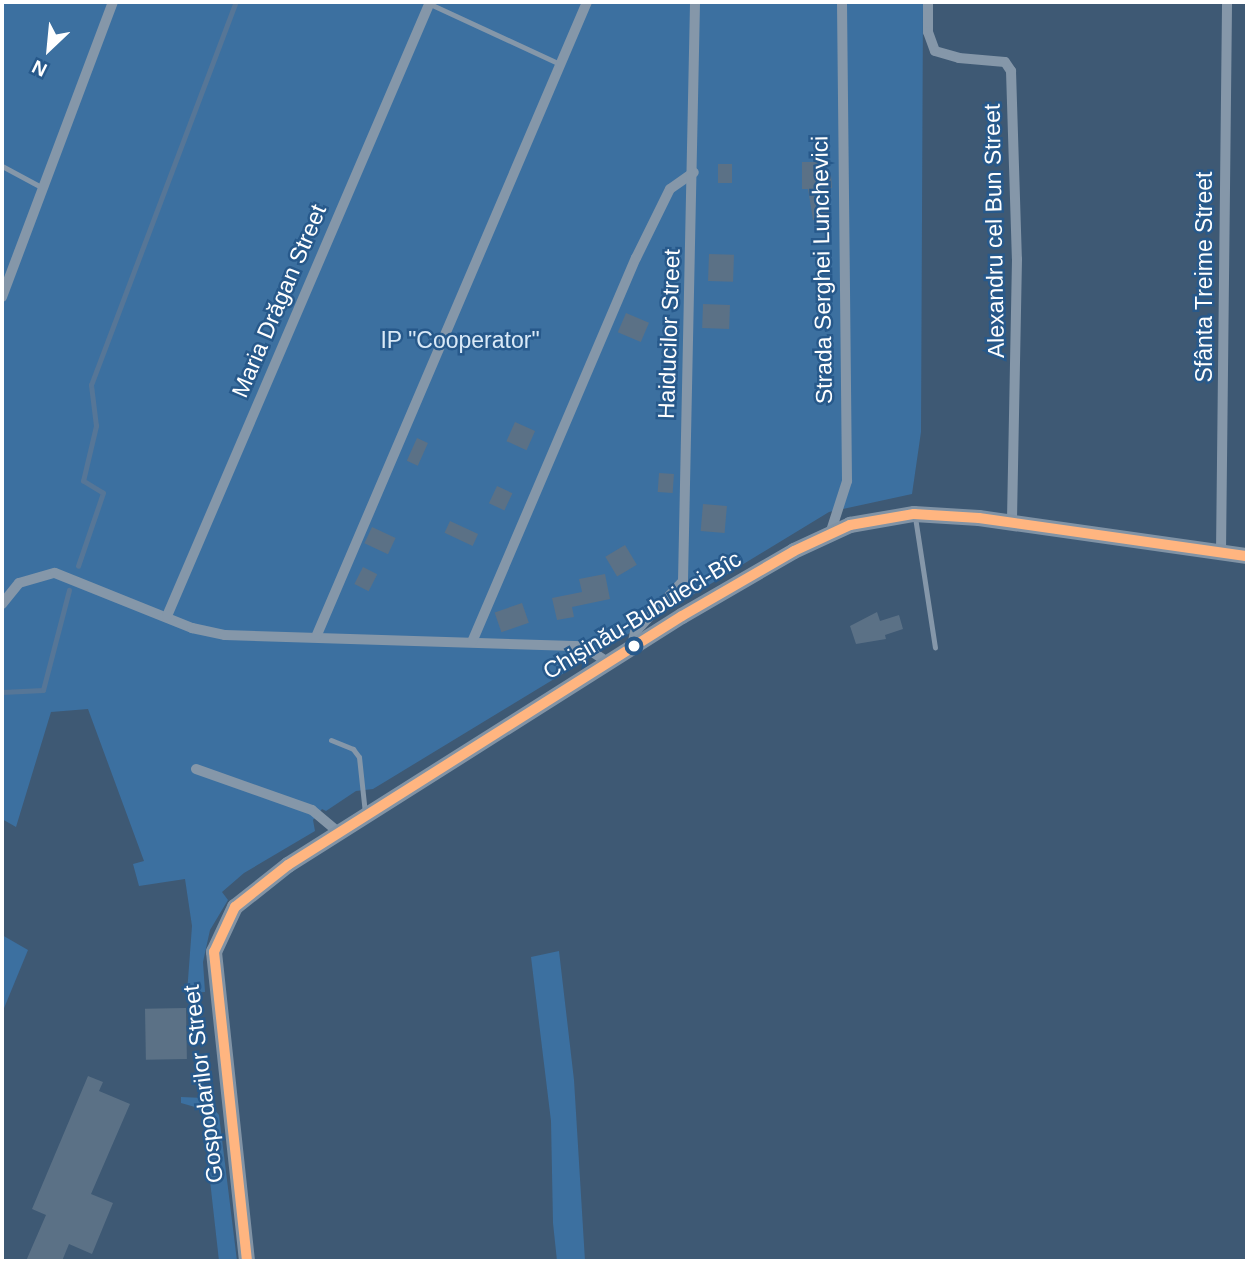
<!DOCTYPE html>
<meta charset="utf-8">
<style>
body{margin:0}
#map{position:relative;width:1249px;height:1263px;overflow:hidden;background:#3e5974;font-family:Arial,sans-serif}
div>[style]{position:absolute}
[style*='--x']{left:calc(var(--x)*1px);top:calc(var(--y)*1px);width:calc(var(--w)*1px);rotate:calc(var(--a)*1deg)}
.green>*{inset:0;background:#3c70a0}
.stream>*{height:4.5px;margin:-2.25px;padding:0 2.25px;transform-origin:2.25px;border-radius:2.25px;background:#567697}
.building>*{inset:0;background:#5b7186;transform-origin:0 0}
.lane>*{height:5px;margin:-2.5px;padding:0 2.5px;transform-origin:2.5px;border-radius:2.5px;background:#8597a9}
.street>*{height:10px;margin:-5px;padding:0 5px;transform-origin:5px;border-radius:5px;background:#8597a9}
.secondary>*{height:16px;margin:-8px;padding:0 8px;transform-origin:8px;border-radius:8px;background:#8193a5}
.bus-1>*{height:10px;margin:-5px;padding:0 5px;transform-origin:5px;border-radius:5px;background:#ffb580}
.dots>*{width:19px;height:19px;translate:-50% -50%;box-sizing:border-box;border:4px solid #27598b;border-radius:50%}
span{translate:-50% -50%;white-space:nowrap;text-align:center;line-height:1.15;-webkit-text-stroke:5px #27598b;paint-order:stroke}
.street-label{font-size:23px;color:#fff}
.park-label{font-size:23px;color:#d9e9f7}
.frame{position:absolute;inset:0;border:4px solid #fff;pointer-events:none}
.north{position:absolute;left:14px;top:14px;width:70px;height:70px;-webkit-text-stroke:5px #27598b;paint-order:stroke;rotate:206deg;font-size:19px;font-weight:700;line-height:28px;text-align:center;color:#fff}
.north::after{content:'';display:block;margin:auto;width:24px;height:32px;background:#fff;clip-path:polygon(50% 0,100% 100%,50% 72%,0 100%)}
</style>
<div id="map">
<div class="green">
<i style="clip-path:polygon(2px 2px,923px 2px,921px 432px,912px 494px,829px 512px,373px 789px,356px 791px,326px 811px,322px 809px,313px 820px,315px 831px,244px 873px,222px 892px,228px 900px,210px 930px,203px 962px,205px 992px,187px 993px,192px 926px,185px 879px,139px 886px,133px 864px,144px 861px,88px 709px,51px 712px,16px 827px,2px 819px)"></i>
<i style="clip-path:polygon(2px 935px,28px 950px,2px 1013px)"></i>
<i style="clip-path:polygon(559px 951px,574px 1080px,585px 1261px,557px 1261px,553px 1223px,551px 1121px,531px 957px)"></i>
<i style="clip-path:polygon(181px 1097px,204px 1098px,219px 1115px,237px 1261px,219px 1261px,202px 1109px,181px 1103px)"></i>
</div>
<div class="stream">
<i style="--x:78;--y:566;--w:77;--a:-71.1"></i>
<i style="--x:103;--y:493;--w:23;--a:-149"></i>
<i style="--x:83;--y:481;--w:57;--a:-76.7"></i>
<i style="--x:96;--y:426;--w:41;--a:-97"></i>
<i style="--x:91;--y:385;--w:410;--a:-69.3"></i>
<i style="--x:2;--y:692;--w:41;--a:-2.8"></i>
<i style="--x:43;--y:690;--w:103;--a:-75.4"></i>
</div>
<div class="building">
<i style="clip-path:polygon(802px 162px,825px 162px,825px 175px,831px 175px,832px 188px,825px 188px,830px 218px,813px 220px,808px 189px,802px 189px)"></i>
<i style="left:718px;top:164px;width:14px;height:19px"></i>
<i style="left:709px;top:254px;width:25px;height:27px;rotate:2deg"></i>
<i style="left:703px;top:304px;width:27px;height:24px;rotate:2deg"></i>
<i style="left:626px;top:313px;width:25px;height:21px;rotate:23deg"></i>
<i style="left:515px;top:422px;width:22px;height:21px;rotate:24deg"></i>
<i style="left:417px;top:438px;width:12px;height:25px;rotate:24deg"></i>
<i style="left:659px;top:473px;width:15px;height:19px;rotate:4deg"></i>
<i style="left:497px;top:486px;width:17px;height:19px;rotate:25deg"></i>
<i style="left:703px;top:504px;width:24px;height:27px;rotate:5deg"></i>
<i style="left:450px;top:521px;width:31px;height:13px;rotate:25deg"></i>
<i style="left:372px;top:527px;width:26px;height:18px;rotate:25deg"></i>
<i style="left:625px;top:545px;width:23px;height:23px;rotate:59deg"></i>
<i style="left:363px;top:567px;width:16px;height:19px;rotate:27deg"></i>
<i style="clip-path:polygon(605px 574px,610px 599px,572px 607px,574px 617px,557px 620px,552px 598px,582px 592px,579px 579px)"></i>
<i style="left:522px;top:603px;width:21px;height:29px;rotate:71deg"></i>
<i style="clip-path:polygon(877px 612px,880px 621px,899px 615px,903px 629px,885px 635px,886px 639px,856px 644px,850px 626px)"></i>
<i style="left:186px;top:1008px;width:51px;height:41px;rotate:89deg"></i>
<i style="clip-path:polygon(88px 1076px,103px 1082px,99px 1091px,130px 1104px,91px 1194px,113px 1203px,92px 1254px,69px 1244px,62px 1261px,26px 1261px,46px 1215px,32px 1209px)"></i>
</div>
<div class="lane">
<i style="--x:430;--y:4;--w:143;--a:24.8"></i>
<i style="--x:2;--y:166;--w:47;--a:28.2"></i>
<i style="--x:915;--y:517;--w:132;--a:81.3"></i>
<i style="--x:331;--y:740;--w:24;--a:22"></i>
<i style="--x:353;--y:749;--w:10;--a:53"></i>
<i style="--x:359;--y:757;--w:56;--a:83.9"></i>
</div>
<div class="street">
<i style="--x:928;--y:2;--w:30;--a:90"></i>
<i style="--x:928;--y:32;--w:20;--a:70"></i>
<i style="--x:935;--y:51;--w:25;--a:16"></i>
<i style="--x:959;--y:58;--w:46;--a:5"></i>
<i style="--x:1005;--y:62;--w:11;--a:56"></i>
<i style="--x:1011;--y:71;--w:188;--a:88.2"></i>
<i style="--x:1017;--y:259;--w:263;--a:91.1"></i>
<i style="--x:2;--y:297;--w:315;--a:-69.4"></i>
<i style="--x:830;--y:534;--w:56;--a:-72.2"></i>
<i style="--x:847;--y:481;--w:479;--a:-90.6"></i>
<i style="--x:1221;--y:552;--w:550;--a:-89.37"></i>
<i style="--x:2;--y:604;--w:27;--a:-51"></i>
<i style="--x:19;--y:583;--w:37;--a:-16"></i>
<i style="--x:55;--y:573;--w:148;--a:21.9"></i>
<i style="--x:192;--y:628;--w:34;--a:12"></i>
<i style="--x:225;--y:635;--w:358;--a:1.8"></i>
<i style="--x:583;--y:646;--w:30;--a:33"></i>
<i style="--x:167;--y:616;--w:668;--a:-66.81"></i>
<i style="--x:316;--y:637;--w:690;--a:-66.89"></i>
<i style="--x:472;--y:642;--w:418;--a:-66.9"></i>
<i style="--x:636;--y:258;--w:77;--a:-63.8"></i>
<i style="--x:670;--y:189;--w:29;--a:-35"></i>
<i style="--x:632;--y:647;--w:15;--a:-79"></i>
<i style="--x:635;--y:632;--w:70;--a:-46.7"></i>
<i style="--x:683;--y:581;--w:579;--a:-88.81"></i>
<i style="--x:196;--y:769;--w:123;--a:19.5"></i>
<i style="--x:312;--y:810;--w:35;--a:40"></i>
</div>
<div class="secondary">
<i style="--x:247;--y:1261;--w:311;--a:-96.1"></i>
<i style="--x:214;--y:952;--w:50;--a:-65"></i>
<i style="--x:235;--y:907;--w:68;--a:-38.4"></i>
<i style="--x:288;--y:865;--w:466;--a:-32.3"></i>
<i style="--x:682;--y:616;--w:129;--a:-30.1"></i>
<i style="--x:794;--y:551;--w:62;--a:-24.9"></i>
<i style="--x:850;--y:525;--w:65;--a:-9.8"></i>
<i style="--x:914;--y:514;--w:65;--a:3.5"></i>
<i style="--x:979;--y:518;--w:271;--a:8.1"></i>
</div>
<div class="bus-1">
<i style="--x:247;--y:1261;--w:311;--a:-96.1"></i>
<i style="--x:214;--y:952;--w:50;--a:-65"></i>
<i style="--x:235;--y:907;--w:68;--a:-38.4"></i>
<i style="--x:288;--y:865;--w:466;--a:-32.3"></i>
<i style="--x:682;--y:616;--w:129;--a:-30.1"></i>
<i style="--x:794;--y:551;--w:62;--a:-24.9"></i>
<i style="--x:850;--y:525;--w:65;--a:-9.8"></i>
<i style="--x:914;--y:514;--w:65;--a:3.5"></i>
<i style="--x:979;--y:518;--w:271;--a:8.1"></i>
</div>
<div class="dots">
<i style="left:634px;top:646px;background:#fff"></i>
</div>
<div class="street-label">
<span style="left:994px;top:231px;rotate:-91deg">Alexandru cel Bun Street</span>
<span style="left:822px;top:270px;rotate:-91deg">Strada Serghei Lunchevici</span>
<span style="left:1204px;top:277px;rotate:-90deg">Sfânta Treime Street</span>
<span style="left:279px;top:301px;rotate:-67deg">Maria Drăgan Street</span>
<span style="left:669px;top:334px;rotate:-88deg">Haiducilor Street</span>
<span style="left:642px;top:615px;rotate:-31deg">Chișinău-Bubuieci-Bîc</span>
<span style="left:203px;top:1084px;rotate:-97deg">Gospodarilor Street</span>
</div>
<div class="park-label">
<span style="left:460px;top:340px">IP "Cooperator"</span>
</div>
<div class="frame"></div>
<div class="north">N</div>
</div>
